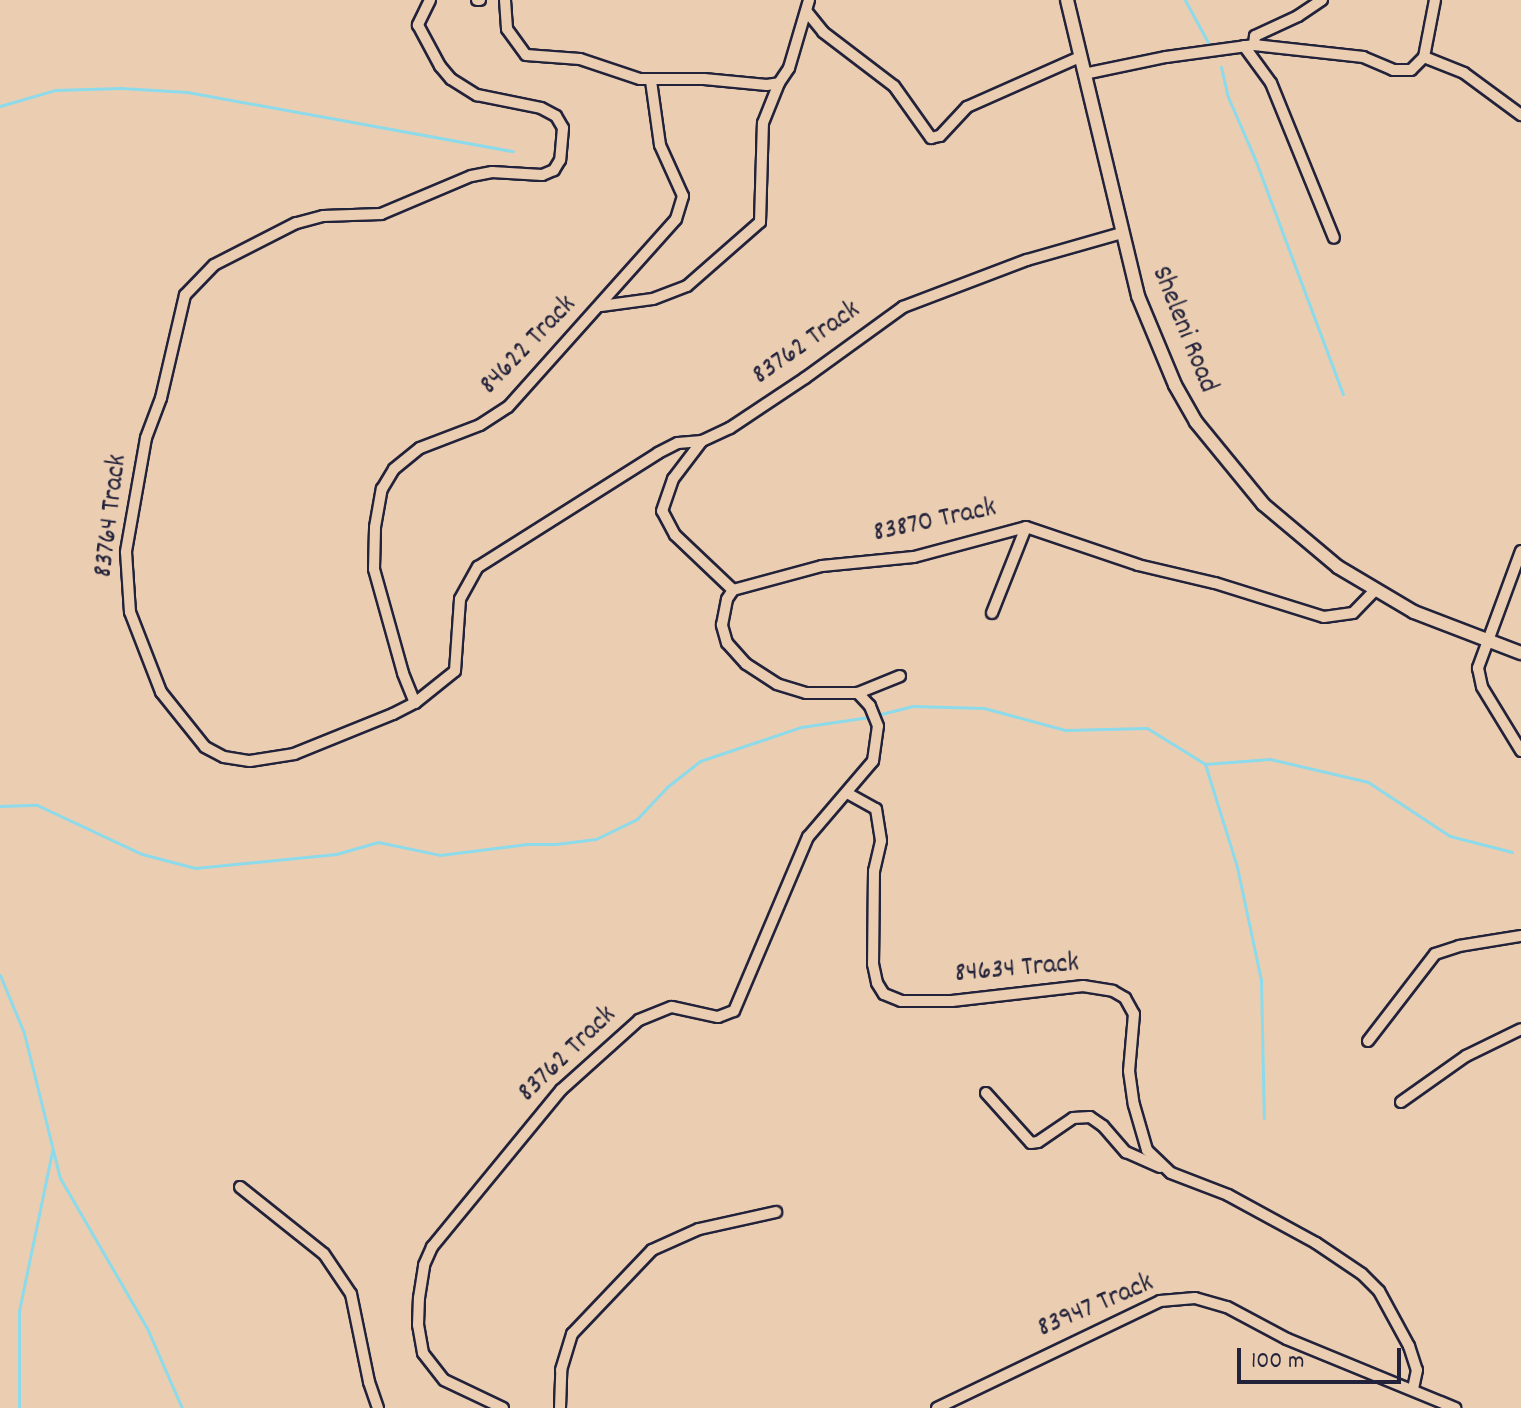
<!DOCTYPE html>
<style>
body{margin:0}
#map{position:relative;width:1521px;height:1408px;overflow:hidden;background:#ebceb1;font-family:Dekko,sans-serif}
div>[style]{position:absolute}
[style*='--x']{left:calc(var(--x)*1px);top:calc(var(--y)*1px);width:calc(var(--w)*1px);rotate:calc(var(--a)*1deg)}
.stream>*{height:3px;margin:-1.5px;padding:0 1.5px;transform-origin:1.5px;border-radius:1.5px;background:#8cdaea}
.roads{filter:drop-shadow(2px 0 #22223b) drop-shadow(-2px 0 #22223b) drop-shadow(0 2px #22223b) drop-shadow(0 -2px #22223b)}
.minor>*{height:10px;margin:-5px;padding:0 5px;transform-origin:5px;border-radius:5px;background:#ebceb1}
.tertiary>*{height:12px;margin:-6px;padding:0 6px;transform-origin:6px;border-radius:6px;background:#ebceb1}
span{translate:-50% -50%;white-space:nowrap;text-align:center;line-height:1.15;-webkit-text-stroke:8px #ebceb1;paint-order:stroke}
.street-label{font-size:28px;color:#22223b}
.scale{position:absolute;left:1237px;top:1348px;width:164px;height:36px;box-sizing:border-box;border:4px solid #22223b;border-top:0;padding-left:10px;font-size:24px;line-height:28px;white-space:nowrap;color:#22223b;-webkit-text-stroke:6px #ebceb1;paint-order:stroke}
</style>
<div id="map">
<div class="stream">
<i style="--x:1185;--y:0;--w:52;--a:61.5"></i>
<i style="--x:1221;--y:67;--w:31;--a:77"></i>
<i style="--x:1228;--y:97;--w:68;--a:66.5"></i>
<i style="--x:1255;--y:159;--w:251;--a:69.5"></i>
<i style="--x:0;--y:106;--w:57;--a:-16.2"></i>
<i style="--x:55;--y:90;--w:66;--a:-1.7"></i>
<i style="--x:121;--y:88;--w:66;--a:3.5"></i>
<i style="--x:187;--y:92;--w:331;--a:10.3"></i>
<i style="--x:877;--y:715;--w:36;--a:-14"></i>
<i style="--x:912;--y:706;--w:72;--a:1.6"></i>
<i style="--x:984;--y:708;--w:84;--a:15.2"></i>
<i style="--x:1065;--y:730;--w:82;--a:-1.4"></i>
<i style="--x:1147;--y:728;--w:68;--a:31.8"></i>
<i style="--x:1205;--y:764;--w:108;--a:72.7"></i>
<i style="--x:1237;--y:867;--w:116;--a:78"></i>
<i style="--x:1261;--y:980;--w:138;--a:88.8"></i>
<i style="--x:1205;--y:764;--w:65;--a:-4.4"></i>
<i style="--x:1270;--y:759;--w:101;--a:13.2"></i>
<i style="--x:1368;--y:782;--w:98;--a:33.4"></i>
<i style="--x:1450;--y:836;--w:64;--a:14.5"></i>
<i style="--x:0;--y:806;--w:37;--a:-2"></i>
<i style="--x:37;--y:805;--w:116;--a:25"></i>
<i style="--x:142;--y:854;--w:55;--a:14.8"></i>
<i style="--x:195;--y:868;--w:142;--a:-5.7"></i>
<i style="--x:336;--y:854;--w:44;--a:-15.9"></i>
<i style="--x:378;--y:842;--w:63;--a:11.8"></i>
<i style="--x:440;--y:855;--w:88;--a:-7.2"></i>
<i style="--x:527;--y:844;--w:29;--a:0"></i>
<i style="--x:556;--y:844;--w:40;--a:-7.1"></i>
<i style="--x:596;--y:839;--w:46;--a:-26"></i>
<i style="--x:637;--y:819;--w:44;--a:-46.8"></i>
<i style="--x:667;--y:787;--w:42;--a:-38.2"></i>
<i style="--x:700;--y:761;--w:107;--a:-18.6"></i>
<i style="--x:801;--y:727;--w:69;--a:-8.4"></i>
<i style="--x:0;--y:975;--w:63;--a:67.5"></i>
<i style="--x:24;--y:1033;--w:149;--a:76.1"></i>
<i style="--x:60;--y:1178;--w:173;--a:59.9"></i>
<i style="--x:147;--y:1328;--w:87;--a:66.4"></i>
<i style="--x:19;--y:1408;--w:97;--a:-90"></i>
<i style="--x:19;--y:1311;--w:163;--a:-78.3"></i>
</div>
<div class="roads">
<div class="minor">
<i style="--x:430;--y:0;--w:28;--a:116"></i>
<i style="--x:418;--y:25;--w:47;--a:61.8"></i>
<i style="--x:440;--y:66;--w:17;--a:50"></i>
<i style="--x:451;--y:79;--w:31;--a:32"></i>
<i style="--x:477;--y:95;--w:65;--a:11.5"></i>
<i style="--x:541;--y:108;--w:17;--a:28"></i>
<i style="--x:556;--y:116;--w:14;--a:60"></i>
<i style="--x:563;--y:128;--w:32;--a:95"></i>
<i style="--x:560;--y:160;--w:12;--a:121"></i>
<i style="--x:554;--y:170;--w:13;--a:157"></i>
<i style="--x:542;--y:175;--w:50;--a:-176.6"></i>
<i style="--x:492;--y:172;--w:21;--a:169"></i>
<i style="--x:471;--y:176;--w:98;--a:157.1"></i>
<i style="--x:381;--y:214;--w:58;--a:178"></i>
<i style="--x:323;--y:216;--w:28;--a:165"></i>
<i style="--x:296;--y:223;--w:92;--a:152.9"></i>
<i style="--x:214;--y:265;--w:42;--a:134"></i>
<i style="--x:185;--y:295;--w:106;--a:103.1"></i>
<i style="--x:161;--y:398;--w:43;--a:110.6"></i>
<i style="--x:146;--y:438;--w:116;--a:100"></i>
<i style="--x:126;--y:552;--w:60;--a:86.2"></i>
<i style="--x:130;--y:612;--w:86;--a:68.8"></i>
<i style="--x:161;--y:692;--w:70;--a:51.3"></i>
<i style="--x:205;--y:747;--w:21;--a:28"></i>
<i style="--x:224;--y:757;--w:26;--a:9"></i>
<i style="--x:250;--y:761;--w:45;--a:-9"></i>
<i style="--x:294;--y:754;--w:107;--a:-22"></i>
<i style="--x:393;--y:714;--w:25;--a:-27"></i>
<i style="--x:415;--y:703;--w:51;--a:-38.7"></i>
<i style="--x:455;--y:671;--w:72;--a:-86"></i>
<i style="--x:460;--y:599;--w:37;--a:-61"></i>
<i style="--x:478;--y:567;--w:213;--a:-32.3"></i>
<i style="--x:658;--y:453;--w:22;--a:-27"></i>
<i style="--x:678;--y:443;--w:24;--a:-5"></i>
<i style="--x:477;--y:0;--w:3;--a:0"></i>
<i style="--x:505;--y:0;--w:29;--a:86"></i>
<i style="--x:507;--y:29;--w:32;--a:54"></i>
<i style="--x:526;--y:55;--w:54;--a:4.2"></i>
<i style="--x:580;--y:59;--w:63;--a:18.4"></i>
<i style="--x:640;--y:79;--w:64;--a:0"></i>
<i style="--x:704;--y:79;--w:63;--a:5.4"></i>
<i style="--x:767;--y:85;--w:12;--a:-9"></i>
<i style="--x:779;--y:83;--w:18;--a:-56"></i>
<i style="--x:789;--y:68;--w:71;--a:-73.6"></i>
<i style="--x:807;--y:12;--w:26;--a:51"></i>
<i style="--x:823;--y:32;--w:89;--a:37.3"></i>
<i style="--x:894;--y:86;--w:64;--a:54.6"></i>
<i style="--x:931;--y:138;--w:9;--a:-13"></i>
<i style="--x:940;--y:136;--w:40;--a:-47"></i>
<i style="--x:967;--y:107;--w:124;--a:-23.9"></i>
<i style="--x:1254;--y:45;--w:9;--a:-84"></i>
<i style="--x:1255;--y:36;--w:47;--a:-24.9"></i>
<i style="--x:1298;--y:16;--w:29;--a:-34"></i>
<i style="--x:1244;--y:46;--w:46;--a:53.9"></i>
<i style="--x:1271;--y:83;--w:167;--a:67.9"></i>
<i style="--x:1424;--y:57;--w:43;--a:21.8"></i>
<i style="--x:1464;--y:73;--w:71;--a:36.4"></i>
<i style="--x:1084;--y:74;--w:84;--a:-11.7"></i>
<i style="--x:1166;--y:57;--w:89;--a:-7.8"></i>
<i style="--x:1254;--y:45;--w:110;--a:6.3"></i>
<i style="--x:1363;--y:57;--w:33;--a:23"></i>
<i style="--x:1393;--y:70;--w:18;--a:0"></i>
<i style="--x:1411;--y:70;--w:18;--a:-45"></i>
<i style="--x:1424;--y:57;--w:58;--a:-79.1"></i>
<i style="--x:601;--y:306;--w:52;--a:-7.7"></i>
<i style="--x:653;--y:299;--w:36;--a:-21"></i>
<i style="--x:687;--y:286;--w:97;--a:-41.2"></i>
<i style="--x:760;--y:222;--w:99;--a:-88.3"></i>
<i style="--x:763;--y:123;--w:43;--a:-68.2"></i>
<i style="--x:1521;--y:551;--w:125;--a:110.2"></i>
<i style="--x:1478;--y:668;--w:19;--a:78"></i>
<i style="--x:1482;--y:687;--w:75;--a:58.6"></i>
<i style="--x:733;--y:590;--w:80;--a:-136.5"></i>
<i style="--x:675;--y:535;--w:27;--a:-118"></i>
<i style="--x:662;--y:511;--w:34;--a:-71"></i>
<i style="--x:673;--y:479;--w:48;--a:-52.7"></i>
<i style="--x:702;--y:441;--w:31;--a:-25"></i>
<i style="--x:730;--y:428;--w:90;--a:-33.7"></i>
<i style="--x:805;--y:378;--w:121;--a:-35.9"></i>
<i style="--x:903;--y:307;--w:133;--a:-20.8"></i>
<i style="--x:1027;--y:260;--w:99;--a:-15.9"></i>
<i style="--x:992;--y:613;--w:92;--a:-68.4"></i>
<i style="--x:900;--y:676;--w:45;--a:158"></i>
<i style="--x:858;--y:693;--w:52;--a:180"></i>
<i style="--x:806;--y:693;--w:30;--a:-163"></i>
<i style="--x:777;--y:684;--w:37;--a:-147"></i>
<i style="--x:746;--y:664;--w:28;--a:-132"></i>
<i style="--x:727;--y:643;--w:19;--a:-106"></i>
<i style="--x:722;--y:625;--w:26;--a:-79"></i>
<i style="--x:727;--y:599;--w:11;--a:-56"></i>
<i style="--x:733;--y:590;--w:92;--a:-15.1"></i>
<i style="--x:822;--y:566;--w:92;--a:-5.6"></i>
<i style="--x:914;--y:557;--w:116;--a:-15"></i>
<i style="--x:1026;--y:527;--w:118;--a:18.7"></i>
<i style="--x:1138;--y:565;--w:79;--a:13.2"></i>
<i style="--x:1215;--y:583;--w:114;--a:17.3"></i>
<i style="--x:1324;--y:617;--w:29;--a:-8"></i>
<i style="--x:1353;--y:613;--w:32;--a:-46"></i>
<i style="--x:415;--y:703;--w:32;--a:-112"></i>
<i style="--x:403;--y:673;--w:108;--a:-105.6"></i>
<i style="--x:374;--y:569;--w:42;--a:-88.6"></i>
<i style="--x:375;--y:527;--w:39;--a:-80"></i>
<i style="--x:382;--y:489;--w:23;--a:-59"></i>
<i style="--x:394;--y:469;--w:33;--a:-39"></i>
<i style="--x:420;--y:448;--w:64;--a:-21"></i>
<i style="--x:480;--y:425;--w:33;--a:-33"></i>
<i style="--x:508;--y:407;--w:252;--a:-48.2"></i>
<i style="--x:676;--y:219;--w:24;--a:-73"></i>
<i style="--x:683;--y:196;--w:56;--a:-114.3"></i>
<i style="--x:660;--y:145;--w:65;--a:-98"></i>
<i style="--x:847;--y:793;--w:33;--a:29"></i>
<i style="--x:876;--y:809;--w:32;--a:81"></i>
<i style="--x:881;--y:841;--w:31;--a:103"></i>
<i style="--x:874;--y:871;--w:93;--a:90.6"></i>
<i style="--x:873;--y:964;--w:19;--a:78"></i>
<i style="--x:877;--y:983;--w:13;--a:58"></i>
<i style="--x:884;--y:994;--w:18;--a:22"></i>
<i style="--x:901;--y:1001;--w:51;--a:0"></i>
<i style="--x:952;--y:1001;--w:132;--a:-6.5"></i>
<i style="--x:1083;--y:986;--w:30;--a:9"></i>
<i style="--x:1113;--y:991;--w:14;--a:30"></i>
<i style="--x:1125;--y:998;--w:18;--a:61"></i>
<i style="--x:1134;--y:1014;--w:57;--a:95"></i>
<i style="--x:1129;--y:1071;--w:34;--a:82"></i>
<i style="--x:1134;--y:1105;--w:47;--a:73.9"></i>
<i style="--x:1147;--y:1150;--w:33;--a:44"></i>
<i style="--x:1171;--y:1173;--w:61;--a:21.1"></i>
<i style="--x:1228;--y:1195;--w:100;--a:28.6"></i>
<i style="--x:1316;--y:1243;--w:55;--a:34"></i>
<i style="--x:1362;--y:1274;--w:24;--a:45"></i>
<i style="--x:1379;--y:1291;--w:63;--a:61.4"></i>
<i style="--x:1409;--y:1346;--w:25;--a:72"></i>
<i style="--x:1417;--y:1370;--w:19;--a:102"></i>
<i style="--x:1368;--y:1041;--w:110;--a:-52.4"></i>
<i style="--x:1435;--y:954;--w:25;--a:-18"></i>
<i style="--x:1459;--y:946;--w:63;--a:-9.2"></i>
<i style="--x:986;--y:1093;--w:67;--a:48"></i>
<i style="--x:1031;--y:1143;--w:7;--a:-8"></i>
<i style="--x:1038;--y:1142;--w:42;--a:-34.4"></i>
<i style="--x:1073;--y:1118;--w:17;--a:-3"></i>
<i style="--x:1090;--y:1117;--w:16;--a:35"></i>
<i style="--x:1103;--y:1126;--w:35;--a:49"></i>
<i style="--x:1126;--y:1152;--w:37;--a:24"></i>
<i style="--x:1401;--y:1102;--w:80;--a:-35.3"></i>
<i style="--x:1466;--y:1056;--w:61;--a:-26.1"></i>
<i style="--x:240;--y:1187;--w:107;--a:38.6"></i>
<i style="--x:324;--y:1254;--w:48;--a:56"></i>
<i style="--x:351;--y:1294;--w:90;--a:78.4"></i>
<i style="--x:369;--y:1382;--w:28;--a:71"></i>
<i style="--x:503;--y:1408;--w:65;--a:-154.6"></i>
<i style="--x:444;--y:1380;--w:34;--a:-128"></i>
<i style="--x:423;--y:1353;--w:28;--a:-100"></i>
<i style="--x:418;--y:1325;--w:27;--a:-88"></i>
<i style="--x:419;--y:1298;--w:33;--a:-81"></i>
<i style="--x:424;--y:1265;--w:20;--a:-66"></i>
<i style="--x:432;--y:1247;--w:203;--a:-50.6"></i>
<i style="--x:561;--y:1090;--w:105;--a:-41.9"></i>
<i style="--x:639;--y:1020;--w:35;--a:-22"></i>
<i style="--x:672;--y:1007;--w:47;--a:12.3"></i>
<i style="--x:718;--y:1017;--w:17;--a:-21"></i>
<i style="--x:734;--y:1011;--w:189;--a:-67"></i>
<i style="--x:808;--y:837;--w:100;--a:-49.5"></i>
<i style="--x:873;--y:761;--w:35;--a:-82"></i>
<i style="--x:878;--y:726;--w:22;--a:-112"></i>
<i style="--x:870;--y:706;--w:18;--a:-133"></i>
<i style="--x:560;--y:1408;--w:38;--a:-88"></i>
<i style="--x:561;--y:1370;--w:38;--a:-73"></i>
<i style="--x:572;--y:1334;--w:116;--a:-46.4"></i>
<i style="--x:652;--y:1250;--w:51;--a:-24.1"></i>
<i style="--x:699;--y:1229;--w:79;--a:-12.4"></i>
<i style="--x:937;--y:1408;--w:247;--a:-25.6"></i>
<i style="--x:1160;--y:1301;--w:35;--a:-5"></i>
<i style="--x:1195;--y:1298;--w:33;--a:16"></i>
<i style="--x:1227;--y:1307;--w:68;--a:28.1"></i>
<i style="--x:1287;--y:1339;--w:182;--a:22.3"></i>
</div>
<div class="tertiary">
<i style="--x:1067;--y:0;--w:304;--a:76.5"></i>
<i style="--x:1138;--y:296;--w:96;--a:67.4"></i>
<i style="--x:1175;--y:385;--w:43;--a:60.4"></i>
<i style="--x:1196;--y:422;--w:106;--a:50.7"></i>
<i style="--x:1263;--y:504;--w:98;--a:40"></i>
<i style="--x:1338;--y:567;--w:88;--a:30.6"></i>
<i style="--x:1414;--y:612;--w:115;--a:21"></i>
</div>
</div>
<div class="street-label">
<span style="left:1183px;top:330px;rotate:68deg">Sheleni Road</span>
<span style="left:807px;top:344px;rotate:-35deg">83762 Track</span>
<span style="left:529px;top:346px;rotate:-46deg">84622 Track</span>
<span style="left:112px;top:516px;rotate:-83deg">83764 Track</span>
<span style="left:935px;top:522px;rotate:-12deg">83870 Track</span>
<span style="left:1017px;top:970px;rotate:-5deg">84634 Track</span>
<span style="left:568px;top:1055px;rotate:-44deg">83762 Track</span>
<span style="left:1096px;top:1307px;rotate:-23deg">83947 Track</span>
</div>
<div class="scale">100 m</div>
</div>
